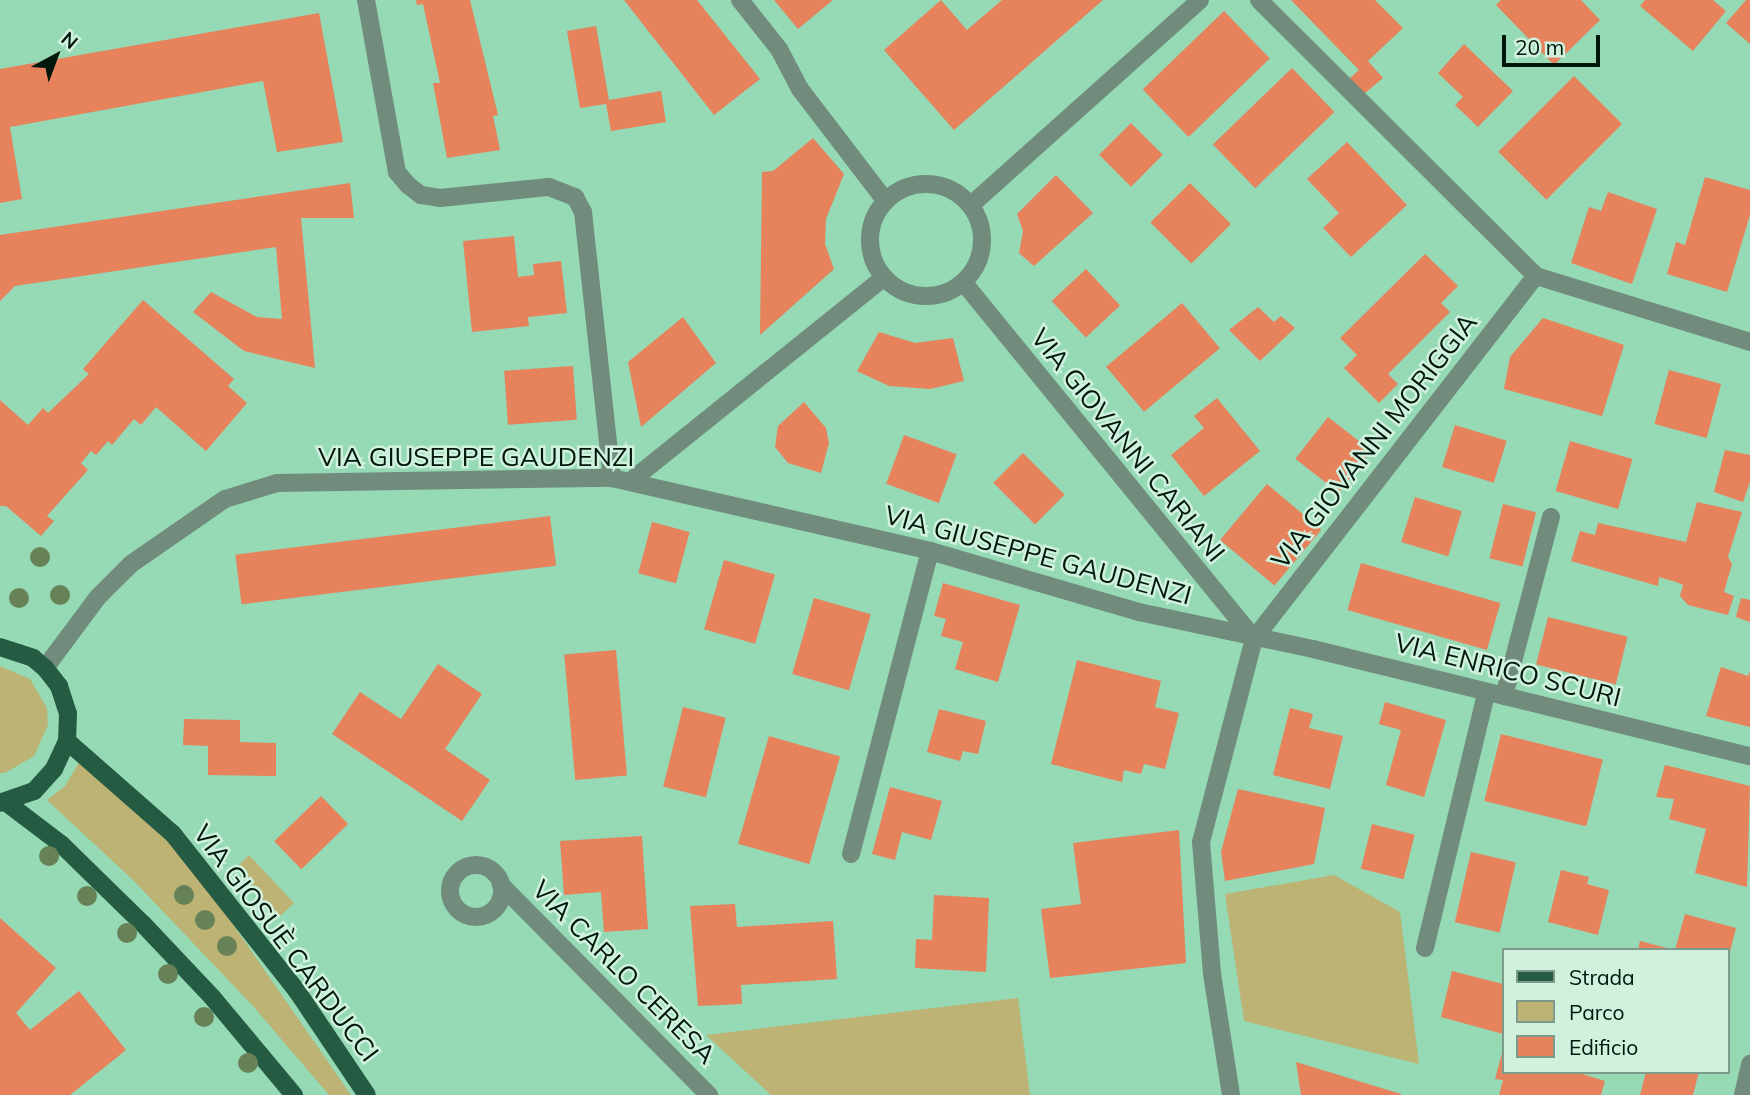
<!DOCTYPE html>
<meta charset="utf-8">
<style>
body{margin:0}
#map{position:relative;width:1750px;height:1095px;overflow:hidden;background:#95d9b5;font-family:Mulish,sans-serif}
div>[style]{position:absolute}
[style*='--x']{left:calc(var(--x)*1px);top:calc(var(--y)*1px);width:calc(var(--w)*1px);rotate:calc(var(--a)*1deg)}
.green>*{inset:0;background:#bcb375}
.building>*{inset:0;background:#e6825c;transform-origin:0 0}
.minor>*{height:18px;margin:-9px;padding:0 9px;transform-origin:9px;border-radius:9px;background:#718c7d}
.minor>.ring{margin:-9px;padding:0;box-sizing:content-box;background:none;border:18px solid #718c7d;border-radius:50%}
.major>*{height:18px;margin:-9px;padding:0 9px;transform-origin:9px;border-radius:9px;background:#245b42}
.trees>*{width:20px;height:20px;margin:-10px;border-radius:50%;background:#678256}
span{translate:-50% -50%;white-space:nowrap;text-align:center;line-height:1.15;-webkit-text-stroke:5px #d0f1de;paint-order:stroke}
.street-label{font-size:26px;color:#00170b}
.legend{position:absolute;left:1502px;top:948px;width:228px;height:126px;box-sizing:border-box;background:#d0f1de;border:2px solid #7d9a8a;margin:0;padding:9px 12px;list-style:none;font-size:21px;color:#00170b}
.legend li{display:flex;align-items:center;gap:14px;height:35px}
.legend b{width:35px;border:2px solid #7d9a8a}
.north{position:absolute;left:21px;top:21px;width:70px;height:70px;-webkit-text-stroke:5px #d0f1de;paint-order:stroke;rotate:41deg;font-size:19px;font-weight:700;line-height:28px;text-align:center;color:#00170b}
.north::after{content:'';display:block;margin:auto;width:24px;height:32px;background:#00170b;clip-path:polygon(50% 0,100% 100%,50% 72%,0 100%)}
.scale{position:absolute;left:1502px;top:35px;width:98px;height:32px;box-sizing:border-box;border:4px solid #00170b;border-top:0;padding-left:9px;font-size:21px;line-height:24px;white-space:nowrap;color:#00170b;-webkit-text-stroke:5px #d0f1de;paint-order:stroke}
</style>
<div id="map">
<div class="green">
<i style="clip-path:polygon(0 666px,30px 679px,47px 708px,48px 725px,34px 756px,5px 773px,0 773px)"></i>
<i style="clip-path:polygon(80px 761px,151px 822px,198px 874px,351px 1095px,329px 1095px,253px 1006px,134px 881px,47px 800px,65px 786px)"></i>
<i style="clip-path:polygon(249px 855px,294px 903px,278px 918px,239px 871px,239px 865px)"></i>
<i style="clip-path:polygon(1334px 875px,1400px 912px,1419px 1064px,1244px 1021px,1225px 894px)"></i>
<i style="clip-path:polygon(1018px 998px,1030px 1095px,771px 1095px,706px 1035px)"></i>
</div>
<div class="building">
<i style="clip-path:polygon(416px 0,470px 0,498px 115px,493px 116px,500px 150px,447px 158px,433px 83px,440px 83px,423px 4px,417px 5px)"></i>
<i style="clip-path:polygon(624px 0,697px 0,760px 79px,714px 115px)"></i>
<i style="clip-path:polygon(774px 0,833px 0,798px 29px)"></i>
<i style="clip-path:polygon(941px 0,967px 30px,1002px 0,1103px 0,954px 130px,884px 50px)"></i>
<i style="clip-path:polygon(1291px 0,1375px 0,1403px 28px,1368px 61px,1383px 78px,1364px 94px,1349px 79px,1359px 70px)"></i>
<i style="clip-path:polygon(1501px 0,1581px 0,1600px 20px,1554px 65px,1496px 5px)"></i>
<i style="clip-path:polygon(1645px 0,1713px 0,1726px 11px,1693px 51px,1640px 6px)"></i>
<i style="clip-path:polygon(1746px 0,1750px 0,1750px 44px,1726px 23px)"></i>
<i style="left:1224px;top:11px;width:66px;height:113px;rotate:46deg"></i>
<i style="clip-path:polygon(319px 13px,343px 142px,277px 152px,263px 81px,10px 127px,22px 199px,0 203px,0 69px)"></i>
<i style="clip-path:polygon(596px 26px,609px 100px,661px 91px,666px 122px,611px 131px,606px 104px,580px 108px,567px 31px)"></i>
<i style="clip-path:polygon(1464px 44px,1513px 91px,1478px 127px,1455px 105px,1463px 97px,1438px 73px)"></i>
<i style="left:1292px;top:68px;width:61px;height:110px;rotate:46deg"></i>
<i style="left:1574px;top:76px;width:68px;height:107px;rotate:45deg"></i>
<i style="left:1131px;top:123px;width:45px;height:45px;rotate:45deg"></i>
<i style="clip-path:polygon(813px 138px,844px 174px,826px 219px,825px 244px,834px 269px,760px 335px,762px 172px,773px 171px)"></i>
<i style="clip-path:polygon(1347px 142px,1407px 205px,1351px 257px,1323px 228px,1339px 213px,1307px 179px)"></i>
<i style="clip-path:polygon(1056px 175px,1093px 213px,1034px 266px,1019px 253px,1023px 231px,1017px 214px)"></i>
<i style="clip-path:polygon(1705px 177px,1750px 190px,1750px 215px,1727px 292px,1667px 274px,1676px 242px,1685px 245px)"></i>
<i style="clip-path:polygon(350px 183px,354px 218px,301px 218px,315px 368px,244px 351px,193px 312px,211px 292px,257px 317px,282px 319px,276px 247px,15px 286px,0 301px,0 235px)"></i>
<i style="left:1190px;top:183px;width:58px;height:56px;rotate:45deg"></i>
<i style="clip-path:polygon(1608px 192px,1657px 209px,1632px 284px,1571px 263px,1589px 207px,1601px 211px)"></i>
<i style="clip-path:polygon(514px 236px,518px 277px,534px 275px,533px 264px,561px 261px,567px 313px,528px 317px,529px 326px,472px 332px,463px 241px)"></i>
<i style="clip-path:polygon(1425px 254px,1458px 286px,1441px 303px,1450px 312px,1388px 374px,1398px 384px,1379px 403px,1344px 368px,1357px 355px,1340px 338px)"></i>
<i style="left:1086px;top:269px;width:50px;height:47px;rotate:47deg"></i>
<i style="clip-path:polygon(143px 300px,234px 379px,228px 386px,247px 403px,206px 451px,156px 407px,141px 425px,134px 419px,112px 445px,108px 441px,96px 455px,91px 451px,81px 463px,88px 470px,47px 516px,54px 521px,41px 536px,6px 506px,0 506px,0 400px,28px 425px,43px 408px,48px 413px,89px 374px,83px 369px)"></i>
<i style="left:1182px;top:303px;width:59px;height:99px;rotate:50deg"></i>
<i style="clip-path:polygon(1258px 307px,1274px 322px,1281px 316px,1295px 328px,1260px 361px,1229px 330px)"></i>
<i style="clip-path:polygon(683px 317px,716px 363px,641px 427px,628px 362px)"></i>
<i style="clip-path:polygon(1543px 318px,1624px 345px,1602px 416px,1504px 389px,1510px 357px)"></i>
<i style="clip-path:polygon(879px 332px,915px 343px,953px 338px,964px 381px,930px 389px,889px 386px,857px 371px)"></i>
<i style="left:573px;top:366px;width:54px;height:69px;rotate:86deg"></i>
<i style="left:1669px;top:370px;width:54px;height:56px;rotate:15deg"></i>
<i style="clip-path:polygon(1217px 398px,1260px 451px,1204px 496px,1171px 455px,1204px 428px,1194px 416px)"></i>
<i style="clip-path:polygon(804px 402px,826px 428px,829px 443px,821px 473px,788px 463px,775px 447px,778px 426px)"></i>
<i style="left:1328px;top:417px;width:55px;height:53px;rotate:38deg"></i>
<i style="left:1455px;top:425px;width:54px;height:44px;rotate:17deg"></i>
<i style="left:904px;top:435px;width:56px;height:52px;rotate:20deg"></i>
<i style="left:1570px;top:441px;width:65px;height:52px;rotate:16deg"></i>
<i style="clip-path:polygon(1725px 450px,1750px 455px,1750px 482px,1743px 502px,1714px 492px)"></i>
<i style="left:1023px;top:453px;width:59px;height:42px;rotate:45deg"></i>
<i style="left:1267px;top:484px;width:71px;height:73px;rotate:40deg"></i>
<i style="left:1415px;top:497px;width:49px;height:47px;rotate:17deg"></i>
<i style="clip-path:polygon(1697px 502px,1742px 512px,1728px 557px,1732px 564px,1724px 592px,1734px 596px,1728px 615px,1688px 605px,1680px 596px,1683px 585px,1676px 582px,1659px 577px,1658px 586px,1571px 561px,1580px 531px,1595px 535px,1598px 523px,1686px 542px)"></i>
<i style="left:1503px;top:504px;width:34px;height:56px;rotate:14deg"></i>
<i style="left:550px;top:516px;width:50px;height:317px;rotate:83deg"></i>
<i style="left:652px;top:522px;width:39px;height:53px;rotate:15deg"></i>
<i style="left:724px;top:560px;width:53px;height:72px;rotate:16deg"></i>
<i style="left:1361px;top:563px;width:145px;height:49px;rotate:16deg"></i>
<i style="clip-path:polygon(943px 583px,1020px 605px,998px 682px,955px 669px,963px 642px,941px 636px,946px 619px,934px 616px)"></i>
<i style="left:814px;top:598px;width:59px;height:79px;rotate:16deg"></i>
<i style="clip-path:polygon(1741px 598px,1750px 600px,1750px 622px,1736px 617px)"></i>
<i style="left:1548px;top:617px;width:82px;height:49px;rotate:14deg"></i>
<i style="left:616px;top:650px;width:126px;height:52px;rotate:85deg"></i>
<i style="clip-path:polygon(1077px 660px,1161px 681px,1155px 707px,1179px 713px,1165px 769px,1144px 764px,1141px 774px,1124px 770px,1122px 782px,1051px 764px)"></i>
<i style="clip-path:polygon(438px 664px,482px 694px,445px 749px,490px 780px,462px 821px,332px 734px,360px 692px,401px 719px)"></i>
<i style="clip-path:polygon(1721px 667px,1748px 676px,1750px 671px,1750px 727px,1706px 716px)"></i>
<i style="clip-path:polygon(1385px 702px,1446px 720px,1424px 797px,1386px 785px,1401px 730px,1379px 724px)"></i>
<i style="left:683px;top:707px;width:44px;height:82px;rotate:14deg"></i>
<i style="clip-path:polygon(1290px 708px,1313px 714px,1309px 728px,1343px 736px,1330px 789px,1273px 775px)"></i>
<i style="clip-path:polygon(939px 709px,986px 721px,978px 754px,963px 751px,960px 761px,927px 752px)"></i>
<i style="clip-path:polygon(184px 719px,240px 720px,240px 742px,276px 743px,276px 776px,208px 775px,208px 746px,183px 745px)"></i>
<i style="left:1501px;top:734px;width:105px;height:69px;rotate:14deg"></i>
<i style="left:769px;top:736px;width:74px;height:112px;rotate:16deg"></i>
<i style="clip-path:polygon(1665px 765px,1750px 786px,1747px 887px,1695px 873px,1706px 829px,1669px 819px,1674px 799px,1656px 797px)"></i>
<i style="clip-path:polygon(890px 787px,942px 801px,931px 840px,902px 832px,895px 860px,872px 854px)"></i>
<i style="clip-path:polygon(1238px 789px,1325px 808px,1314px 864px,1225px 881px,1221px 852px)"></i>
<i style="left:321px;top:796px;width:39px;height:65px;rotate:46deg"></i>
<i style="left:1372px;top:824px;width:44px;height:46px;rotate:14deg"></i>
<i style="clip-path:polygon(1179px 830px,1186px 963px,1050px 978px,1041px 909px,1081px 904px,1073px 843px)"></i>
<i style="clip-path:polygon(642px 836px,648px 929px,604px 932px,601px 892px,564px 895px,560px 841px)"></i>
<i style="left:1471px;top:852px;width:46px;height:72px;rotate:13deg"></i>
<i style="clip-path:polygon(1561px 870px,1589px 877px,1587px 884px,1609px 890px,1598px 935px,1548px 922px)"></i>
<i style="clip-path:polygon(934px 895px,989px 898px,986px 972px,915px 968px,916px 939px,932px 940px)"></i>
<i style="clip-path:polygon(735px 904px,737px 927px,833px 921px,837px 979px,741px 985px,742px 1004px,698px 1006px,690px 906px)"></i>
<i style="clip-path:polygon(1685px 914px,1736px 928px,1728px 960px,1727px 950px,1675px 950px)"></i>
<i style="clip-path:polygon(0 918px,56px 968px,16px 1013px,30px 1030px,79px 991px,126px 1050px,70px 1095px,0 1095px)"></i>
<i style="clip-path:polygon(1640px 941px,1671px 949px,1671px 950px,1638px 950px)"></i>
<i style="clip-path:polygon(1452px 971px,1503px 984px,1503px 1034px,1441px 1017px)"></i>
<i style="clip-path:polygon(1502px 1053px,1503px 1072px,1576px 1072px,1605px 1081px,1601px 1095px,1499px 1095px,1503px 1080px,1495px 1079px)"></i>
<i style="clip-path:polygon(1296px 1062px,1401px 1094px,1401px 1095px,1301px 1095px)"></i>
<i style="clip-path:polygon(1646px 1072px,1699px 1072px,1693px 1095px,1640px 1095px)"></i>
</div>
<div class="minor">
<i style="--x:366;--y:0;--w:175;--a:79.8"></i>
<i style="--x:397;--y:172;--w:17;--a:50"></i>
<i style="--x:408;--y:185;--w:16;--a:38"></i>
<i style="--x:421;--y:195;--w:19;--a:9"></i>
<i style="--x:440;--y:198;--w:110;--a:-5.8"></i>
<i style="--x:549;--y:187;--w:28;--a:21"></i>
<i style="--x:575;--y:197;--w:17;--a:62"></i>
<i style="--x:583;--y:212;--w:268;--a:83.8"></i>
<i style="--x:740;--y:0;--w:63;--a:51.5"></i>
<i style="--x:779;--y:49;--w:45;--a:62.3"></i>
<i style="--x:800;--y:89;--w:140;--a:52.6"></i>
<i style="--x:1259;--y:0;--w:391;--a:44.9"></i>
<i style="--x:1536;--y:276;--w:224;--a:17.1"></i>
<i class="ring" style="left:870px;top:184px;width:94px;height:94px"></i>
<i style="--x:971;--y:205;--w:307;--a:-41.8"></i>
<i style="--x:964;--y:283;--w:459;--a:50.8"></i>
<i style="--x:632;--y:480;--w:322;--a:-38.8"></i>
<i style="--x:45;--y:668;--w:89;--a:-53.3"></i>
<i style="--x:98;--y:597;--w:47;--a:-45"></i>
<i style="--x:131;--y:564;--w:114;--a:-34.7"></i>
<i style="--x:225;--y:499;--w:54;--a:-17.1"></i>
<i style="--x:277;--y:483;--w:335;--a:-0.9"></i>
<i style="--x:612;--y:478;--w:326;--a:12.9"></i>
<i style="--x:930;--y:551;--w:218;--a:16.3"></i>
<i style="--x:1139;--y:612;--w:178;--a:12"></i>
<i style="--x:1313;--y:649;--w:450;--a:13.8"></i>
<i style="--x:1504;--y:696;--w:185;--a:-75.3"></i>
<i style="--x:851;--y:854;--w:313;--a:-75.4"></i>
<i class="ring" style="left:450px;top:865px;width:34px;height:34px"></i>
<i style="--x:501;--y:885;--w:296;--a:45.3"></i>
<i style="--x:1425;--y:948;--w:262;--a:-76.5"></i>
<i style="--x:1231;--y:1095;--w:123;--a:-98.9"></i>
<i style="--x:1212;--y:973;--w:131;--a:-94.8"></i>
<i style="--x:1201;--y:842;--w:210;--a:-75.4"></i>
<i style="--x:1254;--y:639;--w:460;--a:-52.2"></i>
<i style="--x:1743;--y:1095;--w:32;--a:-77"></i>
</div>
<div class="major">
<i style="--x:0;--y:647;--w:35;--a:18"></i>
<i style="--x:33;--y:658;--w:16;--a:40"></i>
<i style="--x:45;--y:668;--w:23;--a:52"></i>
<i style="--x:59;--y:686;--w:29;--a:72"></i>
<i style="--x:68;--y:714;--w:27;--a:92"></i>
<i style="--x:67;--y:741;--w:31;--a:115"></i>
<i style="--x:54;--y:769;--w:30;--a:132"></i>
<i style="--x:34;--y:791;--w:36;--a:161"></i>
<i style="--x:67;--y:741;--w:141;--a:41.3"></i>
<i style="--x:173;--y:834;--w:200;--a:51.7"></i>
<i style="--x:297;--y:991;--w:125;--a:56.1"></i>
<i style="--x:7;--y:803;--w:68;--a:37.2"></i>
<i style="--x:61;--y:844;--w:115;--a:44.3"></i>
<i style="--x:143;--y:924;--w:100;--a:46.6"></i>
<i style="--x:212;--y:997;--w:128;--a:50.1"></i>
</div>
<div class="trees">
<i style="left:40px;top:557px"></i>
<i style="left:60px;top:595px"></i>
<i style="left:19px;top:598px"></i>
<i style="left:49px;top:856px"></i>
<i style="left:184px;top:895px"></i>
<i style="left:87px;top:896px"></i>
<i style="left:205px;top:920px"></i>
<i style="left:127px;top:933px"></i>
<i style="left:227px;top:946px"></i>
<i style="left:168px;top:974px"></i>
<i style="left:204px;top:1017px"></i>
<i style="left:248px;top:1063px"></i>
</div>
<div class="street-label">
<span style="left:1374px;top:441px;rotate:-52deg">VIA GIOVANNI MORIGGIA</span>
<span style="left:1128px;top:445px;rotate:51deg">VIA GIOVANNI CARIANI</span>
<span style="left:476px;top:457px">VIA GIUSEPPE GAUDENZI</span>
<span style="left:1038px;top:555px;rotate:15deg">VIA GIUSEPPE GAUDENZI</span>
<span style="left:1508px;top:670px;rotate:14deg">VIA ENRICO SCURI</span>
<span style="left:286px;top:943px;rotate:53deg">VIA GIOSUÈ CARDUCCI</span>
<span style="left:624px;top:972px;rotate:45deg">VIA CARLO CERESA</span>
</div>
<ul class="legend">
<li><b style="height:9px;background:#245b42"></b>Strada</li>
<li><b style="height:19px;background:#bcb375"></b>Parco</li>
<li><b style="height:19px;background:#e6825c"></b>Edificio</li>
</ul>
<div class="north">N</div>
<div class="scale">20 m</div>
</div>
